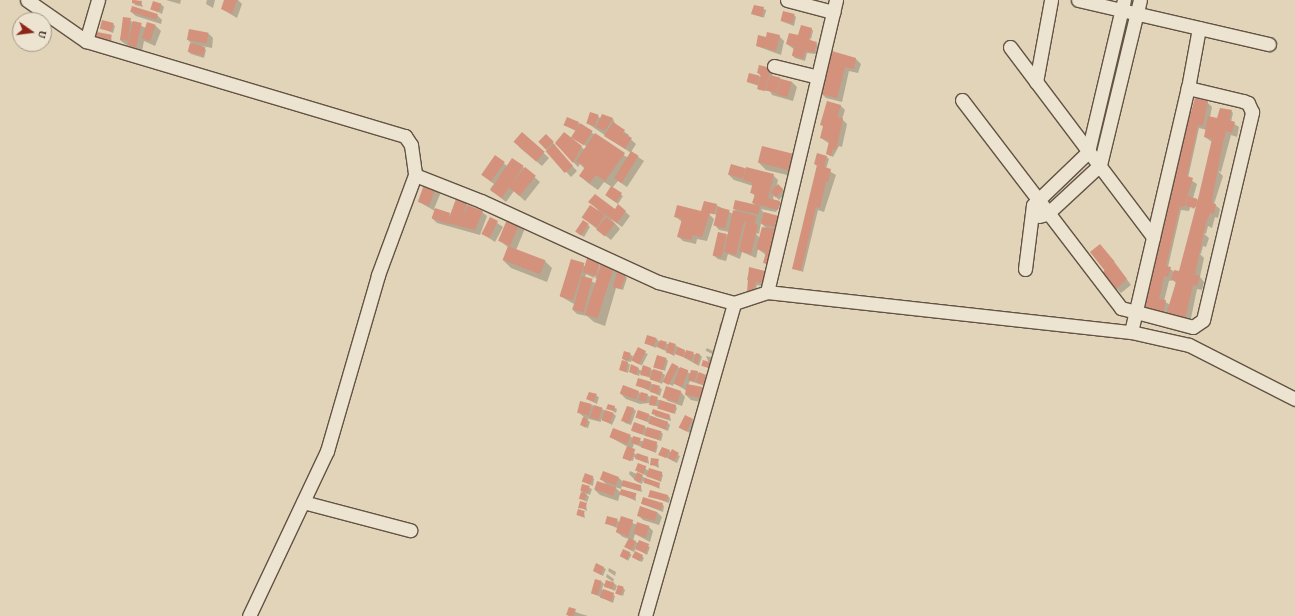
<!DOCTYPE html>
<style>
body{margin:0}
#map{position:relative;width:1295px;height:616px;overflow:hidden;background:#e1d4b8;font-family:"Gentium Book Plus",serif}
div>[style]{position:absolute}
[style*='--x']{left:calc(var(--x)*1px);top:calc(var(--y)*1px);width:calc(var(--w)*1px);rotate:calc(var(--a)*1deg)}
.shadow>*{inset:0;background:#0003;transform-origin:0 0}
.building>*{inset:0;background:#d4927d;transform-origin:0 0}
.roads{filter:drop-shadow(1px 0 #625344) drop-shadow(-1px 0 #625344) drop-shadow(0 1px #625344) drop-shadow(0 -1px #625344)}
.minor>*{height:13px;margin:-6.5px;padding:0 6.5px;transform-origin:6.5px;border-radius:6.5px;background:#ece3d1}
span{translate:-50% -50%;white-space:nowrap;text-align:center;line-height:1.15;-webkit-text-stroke:4px #ece3d1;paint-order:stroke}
.north{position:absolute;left:12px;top:12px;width:40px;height:40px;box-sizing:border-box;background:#ece3d1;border:1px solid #a49889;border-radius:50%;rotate:104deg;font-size:11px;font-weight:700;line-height:16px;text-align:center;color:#38281e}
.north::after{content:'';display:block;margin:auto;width:14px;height:18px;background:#8f2418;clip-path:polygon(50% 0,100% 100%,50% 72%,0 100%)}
</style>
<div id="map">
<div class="shadow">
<i style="clip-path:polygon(134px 0,141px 2px,143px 7px,135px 5px)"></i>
<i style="clip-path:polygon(166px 0,181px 0,180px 4px)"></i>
<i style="clip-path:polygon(207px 0,215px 0,213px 8px,206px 4px)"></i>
<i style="clip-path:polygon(225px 0,238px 0,242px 4px,237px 18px,222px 9px)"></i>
<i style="clip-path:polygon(162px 5px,164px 7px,162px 14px,152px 9px)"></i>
<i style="left:754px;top:6px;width:13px;height:8px;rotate:18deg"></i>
<i style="clip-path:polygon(131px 12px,157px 15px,162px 20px,161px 24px,136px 16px)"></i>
<i style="clip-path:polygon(794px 15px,796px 17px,794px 26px,781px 21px)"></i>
<i style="clip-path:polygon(124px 18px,146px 28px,148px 23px,156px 26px,161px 31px,155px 46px,144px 41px,142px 51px,125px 44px,120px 40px)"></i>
<i style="clip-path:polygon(113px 24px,115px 26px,113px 33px,101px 28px)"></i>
<i style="clip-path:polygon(811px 28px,813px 31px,811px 39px,808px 38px,818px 45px,816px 54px,807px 53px,805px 61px,795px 58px,793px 56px,795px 50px,787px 44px,802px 37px)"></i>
<i style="clip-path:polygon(209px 34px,213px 38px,212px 48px,202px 46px,206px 50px,204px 58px,191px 54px,189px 52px,193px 45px,188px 40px)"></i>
<i style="clip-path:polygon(111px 36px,112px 43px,99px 40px)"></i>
<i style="clip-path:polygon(779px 36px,784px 41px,781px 55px,757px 46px,765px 38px)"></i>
<i style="clip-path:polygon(833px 53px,856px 59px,861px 64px,858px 73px,849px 71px,842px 102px,826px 98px,821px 93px)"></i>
<i style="clip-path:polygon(760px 66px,773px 71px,772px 77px,792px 82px,797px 87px,793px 101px,772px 95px,770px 91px,759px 90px,759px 86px,747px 82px,749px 74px,762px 77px,758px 73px)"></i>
<i style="clip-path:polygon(evenodd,1207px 102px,1212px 107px,1210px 117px,1221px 120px,1231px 111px,1233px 113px,1231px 122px,1239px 127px,1237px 137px,1231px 135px,1221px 172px,1218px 171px,1223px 176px,1214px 204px,1220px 209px,1218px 218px,1215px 217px,1212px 228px,1208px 226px,1206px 234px,1203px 233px,1209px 238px,1206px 247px,1203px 246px,1201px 254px,1199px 253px,1204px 258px,1200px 277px,1204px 282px,1202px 290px,1197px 289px,1190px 323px,1148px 315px,1192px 113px,1207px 102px,1199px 128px,1207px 130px,1205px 137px,1212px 142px,1199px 201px,1193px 198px,1197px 184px,1188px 178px,1199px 128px,1207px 102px,1190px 206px,1201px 208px,1200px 210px,1190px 208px,1190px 206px,1207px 102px,1190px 208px,1197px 210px,1180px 272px,1174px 272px,1168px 267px,1181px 210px,1189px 211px,1190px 208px,1207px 102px,1173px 280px,1176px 283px,1170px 305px,1164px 301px,1169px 281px,1173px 280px)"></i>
<i style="clip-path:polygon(840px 105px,845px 110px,842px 119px,847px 124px,842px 147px,839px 146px,833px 157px,827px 154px,830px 144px,821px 138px)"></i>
<i style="clip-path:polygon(602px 115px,613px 119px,616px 126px,629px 135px,628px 137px,636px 144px,631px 152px,644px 161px,627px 187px,618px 181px,612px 188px,623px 196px,618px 204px,608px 197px,612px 187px,604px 182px,598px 190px,588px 183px,580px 176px,585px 169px,580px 164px,578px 167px,556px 144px,554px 146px,577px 171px,571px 177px,539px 142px,546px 135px,555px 145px,564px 133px,585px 150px,587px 147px,573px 136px,576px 131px,565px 125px,578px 123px,628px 158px,631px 153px,587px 123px,598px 116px,601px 119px)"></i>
<i style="clip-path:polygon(522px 133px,549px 158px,542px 166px,519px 147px)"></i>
<i style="clip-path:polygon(495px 156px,507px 166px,523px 167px,540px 182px,525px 201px,514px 191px,506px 202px,490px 189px,494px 184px,482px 175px)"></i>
<i style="clip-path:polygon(796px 156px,800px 178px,766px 170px,759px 163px)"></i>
<i style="clip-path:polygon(827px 157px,829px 159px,826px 169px,836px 175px,824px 212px,818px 210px,803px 272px,793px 268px,818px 167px,815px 164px)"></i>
<i style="clip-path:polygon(evenodd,745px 169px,773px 175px,778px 180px,776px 188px,778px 185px,786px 193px,779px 200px,774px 195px,773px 200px,780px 202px,785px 207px,783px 214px,778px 213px,781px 204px,776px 212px,761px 209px,764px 213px,783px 218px,769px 267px,764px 262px,766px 255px,758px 249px,756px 258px,742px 252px,740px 259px,728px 254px,726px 261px,718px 259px,713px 255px,729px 232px,719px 230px,715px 225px,717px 215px,708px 213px,714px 219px,707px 241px,697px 239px,696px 244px,683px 241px,678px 236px,682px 222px,675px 216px,706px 213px,716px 205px,733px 214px,737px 212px,733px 208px,757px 207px,753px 203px,755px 196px,752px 193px,753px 186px,734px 180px,729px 175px,745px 169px,761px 223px,767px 229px,760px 238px,755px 233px,759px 234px,761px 223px)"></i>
<i style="clip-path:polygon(426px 183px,441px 192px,434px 209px,451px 216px,457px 200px,482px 212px,487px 216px,480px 235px,437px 223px,432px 218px,435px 211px,419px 202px)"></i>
<i style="clip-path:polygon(590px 202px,615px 210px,619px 206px,630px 216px,622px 227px,611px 219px,620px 229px,611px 240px,582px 217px,598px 210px)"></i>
<i style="clip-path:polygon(510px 217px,526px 226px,516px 250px,545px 261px,552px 268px,547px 282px,511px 268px,503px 260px,508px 247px,500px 241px)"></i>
<i style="clip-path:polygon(490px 218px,503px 227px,495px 242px,483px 234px)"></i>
<i style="clip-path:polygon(588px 225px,590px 227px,584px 237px,578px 233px)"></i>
<i style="clip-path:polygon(evenodd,588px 256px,613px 267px,627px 278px,623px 290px,616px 288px,605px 326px,594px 322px,587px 316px,577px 314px,572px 309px,574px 304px,560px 296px,572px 260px,585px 266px,588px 256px,599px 262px,601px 262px,595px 278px,598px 279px,597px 284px,585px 278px,586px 274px,594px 278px,599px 262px)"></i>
<i style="clip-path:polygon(1112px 259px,1131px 285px,1121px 293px,1102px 274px)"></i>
<i style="clip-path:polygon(750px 268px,771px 288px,757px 285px,755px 295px,747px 279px)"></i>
<i style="clip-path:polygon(720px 323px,724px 324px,721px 331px,719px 329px)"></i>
<i style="clip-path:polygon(657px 339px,660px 343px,675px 345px,687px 353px,700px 355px,702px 357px,699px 366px,676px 353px,674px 356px,657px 346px,656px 348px,645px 343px)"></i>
<i style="left:707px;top:348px;width:7px;height:3px;rotate:27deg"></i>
<i style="left:638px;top:349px;width:11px;height:13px;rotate:27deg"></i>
<i style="clip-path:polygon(625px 352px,633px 356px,631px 362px,626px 361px,630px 365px,628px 373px,620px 370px,628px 363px,623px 359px)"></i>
<i style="clip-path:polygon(706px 356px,714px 358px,715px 363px,710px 361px,715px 366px,714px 370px,702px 365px,709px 363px)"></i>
<i style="clip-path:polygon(666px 359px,668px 361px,665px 371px,654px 366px)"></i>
<i style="clip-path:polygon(672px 364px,691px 374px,697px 372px,708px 378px,705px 386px,690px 381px,688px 385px,702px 388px,707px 393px,705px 403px,691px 400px,686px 395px,687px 391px,674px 383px,673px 386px,665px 382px)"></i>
<i style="clip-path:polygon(632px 366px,642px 371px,643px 367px,662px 373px,665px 375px,662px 384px,640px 373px,639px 376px,632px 373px,630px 371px)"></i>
<i style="clip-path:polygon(650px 383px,662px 389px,660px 396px,637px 385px)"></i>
<i style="clip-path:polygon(638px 392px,675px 406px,677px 408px,675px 414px,649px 403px,640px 404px,626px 399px,621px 394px)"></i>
<i style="clip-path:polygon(681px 392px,685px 397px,682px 406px,668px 401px,663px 397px)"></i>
<i style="clip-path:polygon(589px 393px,599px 397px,597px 404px,587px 399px)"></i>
<i style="clip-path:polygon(592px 405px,614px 414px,616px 416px,612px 425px,601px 419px,601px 422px,585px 418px,590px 422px,588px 428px,584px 427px,581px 425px,584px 417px,578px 412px)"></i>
<i style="clip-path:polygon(609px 405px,617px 409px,616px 413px,608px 408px)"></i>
<i style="clip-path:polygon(634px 409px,636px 411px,631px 425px,625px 423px,623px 420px)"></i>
<i style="clip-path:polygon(654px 411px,670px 416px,671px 421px,655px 416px)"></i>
<i style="clip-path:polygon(649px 415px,668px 423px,670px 425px,668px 431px,636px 417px)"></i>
<i style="clip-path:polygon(685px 416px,695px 422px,690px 433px,680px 428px)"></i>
<i style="clip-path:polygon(644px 426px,648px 430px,661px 432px,663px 434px,661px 441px,632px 431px)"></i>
<i style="clip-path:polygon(630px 436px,634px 439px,658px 445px,656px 453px,634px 444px,632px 449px,635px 454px,648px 457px,649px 464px,634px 457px,633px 461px,627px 459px,624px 457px,628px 447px,610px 437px)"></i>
<i style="clip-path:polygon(669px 451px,680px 456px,677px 463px,659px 454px)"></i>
<i style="clip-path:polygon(658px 460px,659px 468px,651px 464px)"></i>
<i style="clip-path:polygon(638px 464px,649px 471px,661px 473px,663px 475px,661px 482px,638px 472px,636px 469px)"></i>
<i style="clip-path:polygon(630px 471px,659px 484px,660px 489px,643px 481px,642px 484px,637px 482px,629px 474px)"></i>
<i style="clip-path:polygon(603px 473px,619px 478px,623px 482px,641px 486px,642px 492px,622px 486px,621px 489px,615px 487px,621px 493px,635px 494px,636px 501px,620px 494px,618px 501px,600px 495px,595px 490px,607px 485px,601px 479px)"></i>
<i style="clip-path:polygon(592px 477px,594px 479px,593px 486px,584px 482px)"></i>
<i style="clip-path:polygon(583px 485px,592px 489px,590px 495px,585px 493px,589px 497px,587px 502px,580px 498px,585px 495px,581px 491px)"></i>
<i style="clip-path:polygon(649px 496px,668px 496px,670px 498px,669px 503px)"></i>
<i style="clip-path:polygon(586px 504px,587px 511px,580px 507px)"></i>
<i style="clip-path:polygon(642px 504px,662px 504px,664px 506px,663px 512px)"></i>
<i style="clip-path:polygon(584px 512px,585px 518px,577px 515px)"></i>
<i style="clip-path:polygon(657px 512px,662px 517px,659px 525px,643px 520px,638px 515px)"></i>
<i style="clip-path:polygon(622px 518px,637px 525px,649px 527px,653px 531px,650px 542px,635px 534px,633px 541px,650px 547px,647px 555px,636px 548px,634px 552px,628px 549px,626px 547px,629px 539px,623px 537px,618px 533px,619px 529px,606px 523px,617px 520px,620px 523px)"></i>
<i style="left:624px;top:550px;width:9px;height:7px;rotate:32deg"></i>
<i style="clip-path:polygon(642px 556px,644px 558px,642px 562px,633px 557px)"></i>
<i style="clip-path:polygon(596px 564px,606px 569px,603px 576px,594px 571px)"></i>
<i style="clip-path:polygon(609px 568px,616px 572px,615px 576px,608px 571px)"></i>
<i style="clip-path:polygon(607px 574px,614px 579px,613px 582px,606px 577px)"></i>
<i style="clip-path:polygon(602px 582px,605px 585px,615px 584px,617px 586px,615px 591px,603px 585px,602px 590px,615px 596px,613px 603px,592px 593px)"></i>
<i style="clip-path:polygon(623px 588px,625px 590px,623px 596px,616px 593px)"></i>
<i style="clip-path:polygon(569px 608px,578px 613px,588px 616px,568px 616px)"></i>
</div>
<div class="building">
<i style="clip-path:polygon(132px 0,142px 1px,141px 5px,132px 3px)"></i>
<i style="clip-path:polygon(224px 0,237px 0,232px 14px,221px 9px)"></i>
<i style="left:153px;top:1px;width:9px;height:9px;rotate:18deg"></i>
<i style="clip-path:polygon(754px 5px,764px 7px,762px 17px,751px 14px)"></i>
<i style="left:132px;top:6px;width:27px;height:6px;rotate:17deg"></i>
<i style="left:783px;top:11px;width:12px;height:10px;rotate:14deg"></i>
<i style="left:123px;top:17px;width:8px;height:23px;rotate:7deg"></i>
<i style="left:102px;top:20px;width:12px;height:9px;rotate:14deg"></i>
<i style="left:133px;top:21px;width:9px;height:25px;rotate:13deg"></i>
<i style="left:147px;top:22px;width:9px;height:17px;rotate:18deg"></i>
<i style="clip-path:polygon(801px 25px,812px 28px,809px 40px,817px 42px,814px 53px,786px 44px,789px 33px,798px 35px)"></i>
<i style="left:189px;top:29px;width:20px;height:11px;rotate:11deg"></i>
<i style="left:97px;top:32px;width:15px;height:6px;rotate:11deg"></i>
<i style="clip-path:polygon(767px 32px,780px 35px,776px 51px,756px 46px,758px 35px,766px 37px)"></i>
<i style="left:190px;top:43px;width:16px;height:9px;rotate:15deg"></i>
<i style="left:794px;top:47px;width:12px;height:9px;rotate:14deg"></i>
<i style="clip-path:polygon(832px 51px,856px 58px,854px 69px,845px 67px,837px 98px,820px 94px)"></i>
<i style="clip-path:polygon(759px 65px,771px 68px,765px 91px,757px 89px,761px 74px,757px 73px)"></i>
<i style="left:749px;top:73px;width:11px;height:9px;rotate:15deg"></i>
<i style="left:770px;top:75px;width:11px;height:16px;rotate:15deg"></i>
<i style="left:781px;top:79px;width:11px;height:16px;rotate:15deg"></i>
<i style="clip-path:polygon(1195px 98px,1208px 101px,1203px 126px,1198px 125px,1187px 176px,1193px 178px,1184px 207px,1180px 206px,1166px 266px,1171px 267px,1168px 277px,1164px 276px,1159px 299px,1166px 300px,1163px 315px,1142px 310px,1187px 111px,1191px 112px)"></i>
<i style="clip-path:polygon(827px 101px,841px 105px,837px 117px,843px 118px,836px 150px,833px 149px,831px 156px,826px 154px,829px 141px,820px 138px,823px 126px,820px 125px)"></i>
<i style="clip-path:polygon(1220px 108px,1232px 110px,1229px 120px,1235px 122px,1232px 133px,1226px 131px,1223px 142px,1213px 195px,1212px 203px,1216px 204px,1214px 214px,1210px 213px,1206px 223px,1195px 274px,1189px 273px,1200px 276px,1197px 286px,1193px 285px,1185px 319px,1166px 315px,1176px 282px,1182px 283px,1171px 280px,1174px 270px,1179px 271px,1198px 199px,1212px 139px,1204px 137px,1208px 116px,1217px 118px)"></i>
<i style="left:590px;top:112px;width:9px;height:12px;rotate:18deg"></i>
<i style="clip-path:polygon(602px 114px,613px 118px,605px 131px,596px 127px)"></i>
<i style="left:567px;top:117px;width:13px;height:9px;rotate:23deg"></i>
<i style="clip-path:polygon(613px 122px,625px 130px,623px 133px,632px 138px,625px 149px,604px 136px)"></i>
<i style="left:580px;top:123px;width:15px;height:17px;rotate:32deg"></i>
<i style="left:522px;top:132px;width:30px;height:13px;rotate:41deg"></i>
<i style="clip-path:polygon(564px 132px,582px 146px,573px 163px,555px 143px)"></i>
<i style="clip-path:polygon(595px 133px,625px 153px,605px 181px,596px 175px,590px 183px,579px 176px,585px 167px,576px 161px)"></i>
<i style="left:546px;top:134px;width:11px;height:11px;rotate:45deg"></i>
<i style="left:554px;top:144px;width:29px;height:11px;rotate:49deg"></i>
<i style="left:762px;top:146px;width:36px;height:17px;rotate:14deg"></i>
<i style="left:631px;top:151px;width:9px;height:32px;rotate:32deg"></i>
<i style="clip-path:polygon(817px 153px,827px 156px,824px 167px,831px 169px,828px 182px,818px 179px,826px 182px,820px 208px,816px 207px,801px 271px,792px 269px,817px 165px,814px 164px)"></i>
<i style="left:495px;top:155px;width:12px;height:24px;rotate:35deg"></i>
<i style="left:512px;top:158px;width:14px;height:39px;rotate:34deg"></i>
<i style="left:731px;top:164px;width:15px;height:11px;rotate:16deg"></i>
<i style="left:525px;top:167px;width:14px;height:26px;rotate:39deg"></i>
<i style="clip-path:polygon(746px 167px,774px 174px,768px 198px,780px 201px,778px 210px,752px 203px,755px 194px,750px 193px,753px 183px,743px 180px)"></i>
<i style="left:425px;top:182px;width:12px;height:21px;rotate:20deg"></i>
<i style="left:778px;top:184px;width:8px;height:11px;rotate:45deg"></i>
<i style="left:611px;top:186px;width:13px;height:11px;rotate:32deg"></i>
<i style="clip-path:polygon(595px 194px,615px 209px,618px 204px,626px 211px,617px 223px,588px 202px)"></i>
<i style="left:1188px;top:196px;width:10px;height:10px;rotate:17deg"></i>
<i style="clip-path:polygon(456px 199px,467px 203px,462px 219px,468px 205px,483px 211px,475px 230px,447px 223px)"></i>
<i style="left:735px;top:200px;width:26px;height:9px;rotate:13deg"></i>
<i style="clip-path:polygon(704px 201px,717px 204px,714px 214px,710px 213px,702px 237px,693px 235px,691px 240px,677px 237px,682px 219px,674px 217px,677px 205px,701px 211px)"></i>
<i style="left:590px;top:205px;width:18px;height:15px;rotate:34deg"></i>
<i style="left:718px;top:207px;width:12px;height:19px;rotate:14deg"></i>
<i style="left:435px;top:208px;width:16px;height:11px;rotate:18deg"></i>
<i style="clip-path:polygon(733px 210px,756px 216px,755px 224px,758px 225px,751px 254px,739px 251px,746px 222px,744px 221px,736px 255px,724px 252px)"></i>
<i style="left:764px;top:212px;width:20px;height:12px;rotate:15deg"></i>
<i style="left:509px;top:215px;width:13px;height:28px;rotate:23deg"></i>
<i style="left:490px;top:217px;width:9px;height:19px;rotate:27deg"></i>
<i style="left:606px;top:217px;width:11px;height:16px;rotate:38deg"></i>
<i style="left:583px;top:220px;width:7px;height:14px;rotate:34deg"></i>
<i style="clip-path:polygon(762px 227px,781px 230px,772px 265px,763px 263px,766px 252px,756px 249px)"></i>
<i style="left:718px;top:232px;width:9px;height:24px;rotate:13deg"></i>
<i style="clip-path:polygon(1100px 244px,1115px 262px,1111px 265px,1115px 263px,1127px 279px,1116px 289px,1101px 274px,1105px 271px,1090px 252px)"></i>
<i style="left:508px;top:246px;width:40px;height:15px;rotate:21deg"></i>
<i style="left:588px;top:255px;width:14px;height:18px;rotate:17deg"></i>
<i style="left:571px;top:259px;width:14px;height:39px;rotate:17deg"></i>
<i style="left:602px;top:262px;width:13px;height:55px;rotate:18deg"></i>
<i style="clip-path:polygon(749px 267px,769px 272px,766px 284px,756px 282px,753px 293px,747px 292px)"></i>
<i style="clip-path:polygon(617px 272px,626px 275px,621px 289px,613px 287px)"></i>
<i style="left:582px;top:276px;width:11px;height:35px;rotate:15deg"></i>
<i style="left:647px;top:335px;width:10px;height:9px;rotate:17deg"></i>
<i style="clip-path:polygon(660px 340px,667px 342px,664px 350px,657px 347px)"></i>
<i style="left:669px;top:342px;width:7px;height:11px;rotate:16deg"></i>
<i style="left:638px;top:347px;width:9px;height:15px;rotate:27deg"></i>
<i style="clip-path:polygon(678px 347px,685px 350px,683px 357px,675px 354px)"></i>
<i style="left:686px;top:350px;width:8px;height:8px;rotate:14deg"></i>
<i style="left:624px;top:351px;width:7px;height:8px;rotate:16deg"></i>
<i style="left:696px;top:353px;width:4px;height:10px;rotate:14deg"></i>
<i style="left:657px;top:355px;width:10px;height:13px;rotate:17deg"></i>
<i style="clip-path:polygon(622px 360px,628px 362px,626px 372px,619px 370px)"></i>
<i style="left:703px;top:360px;width:10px;height:6px;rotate:17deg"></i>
<i style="left:672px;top:363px;width:7px;height:21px;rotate:27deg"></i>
<i style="clip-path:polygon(631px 364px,639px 368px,636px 375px,629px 372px)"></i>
<i style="clip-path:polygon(643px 365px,651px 368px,649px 377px,640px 375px)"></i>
<i style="left:680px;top:367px;width:9px;height:18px;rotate:21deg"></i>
<i style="left:653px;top:369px;width:10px;height:11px;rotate:17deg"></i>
<i style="clip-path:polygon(691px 370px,698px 371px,694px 382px,688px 380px)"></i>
<i style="clip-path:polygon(699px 372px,706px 375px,703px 385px,696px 382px)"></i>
<i style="left:638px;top:378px;width:14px;height:8px;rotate:17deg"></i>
<i style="clip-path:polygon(653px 384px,660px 386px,658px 394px,650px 392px)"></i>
<i style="left:687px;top:384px;width:16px;height:11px;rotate:11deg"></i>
<i style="left:623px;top:385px;width:17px;height:9px;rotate:21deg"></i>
<i style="left:666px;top:386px;width:16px;height:12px;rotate:18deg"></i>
<i style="clip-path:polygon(589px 392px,597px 394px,594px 402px,586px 399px)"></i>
<i style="clip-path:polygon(641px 392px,648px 394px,646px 402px,638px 400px)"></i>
<i style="clip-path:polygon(651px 395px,658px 397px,655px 406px,649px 405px)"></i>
<i style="left:660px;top:400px;width:17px;height:9px;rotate:17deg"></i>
<i style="left:580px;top:401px;width:12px;height:12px;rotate:14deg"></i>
<i style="clip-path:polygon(608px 404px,615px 406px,614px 411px,606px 409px)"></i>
<i style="left:594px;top:405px;width:9px;height:13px;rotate:18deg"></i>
<i style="clip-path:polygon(627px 406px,634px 408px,629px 423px,621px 421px)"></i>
<i style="left:653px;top:409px;width:18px;height:5px;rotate:19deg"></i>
<i style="left:605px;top:410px;width:9px;height:11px;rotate:18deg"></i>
<i style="left:638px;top:410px;width:12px;height:8px;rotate:20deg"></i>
<i style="left:685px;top:415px;width:9px;height:14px;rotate:27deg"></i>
<i style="left:651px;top:416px;width:18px;height:8px;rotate:19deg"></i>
<i style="clip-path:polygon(583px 417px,588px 419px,586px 427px,580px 425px)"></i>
<i style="left:634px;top:422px;width:12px;height:9px;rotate:20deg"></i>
<i style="left:647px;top:427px;width:15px;height:9px;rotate:16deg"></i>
<i style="left:613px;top:428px;width:19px;height:10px;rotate:21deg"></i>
<i style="left:633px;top:436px;width:8px;height:7px;rotate:14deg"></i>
<i style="left:644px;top:438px;width:14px;height:10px;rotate:17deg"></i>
<i style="left:627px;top:446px;width:9px;height:13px;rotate:21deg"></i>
<i style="clip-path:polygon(662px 447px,670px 450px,666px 458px,658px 455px)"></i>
<i style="clip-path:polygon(672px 449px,679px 453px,674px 461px,668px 458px)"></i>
<i style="left:637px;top:453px;width:12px;height:6px;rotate:20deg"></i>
<i style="clip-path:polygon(651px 458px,659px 459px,657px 466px,650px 465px)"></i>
<i style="left:638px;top:463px;width:9px;height:8px;rotate:21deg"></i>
<i style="left:649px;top:468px;width:14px;height:9px;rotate:17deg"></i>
<i style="left:603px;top:471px;width:17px;height:9px;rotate:21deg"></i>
<i style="clip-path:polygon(637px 472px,643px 475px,640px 482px,634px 480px)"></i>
<i style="left:585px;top:473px;width:9px;height:9px;rotate:21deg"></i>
<i style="left:645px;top:478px;width:16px;height:5px;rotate:18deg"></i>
<i style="left:623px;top:480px;width:19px;height:6px;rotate:16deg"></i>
<i style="left:597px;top:481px;width:20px;height:9px;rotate:18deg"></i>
<i style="left:582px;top:484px;width:8px;height:7px;rotate:14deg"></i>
<i style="left:621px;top:489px;width:16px;height:6px;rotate:15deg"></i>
<i style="clip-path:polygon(650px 490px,668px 495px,667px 501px,648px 497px)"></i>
<i style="left:581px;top:492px;width:6px;height:7px;rotate:18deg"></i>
<i style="left:643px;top:497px;width:21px;height:7px;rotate:17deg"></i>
<i style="clip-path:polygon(580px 501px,587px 503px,585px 509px,578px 508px)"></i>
<i style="clip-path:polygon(640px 506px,657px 512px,655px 521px,637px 516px)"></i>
<i style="left:578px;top:509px;width:7px;height:6px;rotate:16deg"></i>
<i style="left:607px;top:516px;width:11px;height:8px;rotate:15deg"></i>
<i style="left:621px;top:516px;width:13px;height:17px;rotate:18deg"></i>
<i style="left:637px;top:522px;width:13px;height:12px;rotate:18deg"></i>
<i style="clip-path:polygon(629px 538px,636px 541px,632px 550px,624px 547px)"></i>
<i style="left:639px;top:540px;width:11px;height:10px;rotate:22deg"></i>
<i style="left:623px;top:549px;width:8px;height:8px;rotate:23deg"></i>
<i style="left:635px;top:551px;width:9px;height:7px;rotate:27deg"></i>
<i style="clip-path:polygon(596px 563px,604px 567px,601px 575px,593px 571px)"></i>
<i style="left:595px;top:579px;width:7px;height:15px;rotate:16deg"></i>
<i style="left:606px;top:580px;width:9px;height:7px;rotate:18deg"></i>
<i style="left:618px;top:585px;width:6px;height:9px;rotate:18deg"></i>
<i style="left:603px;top:589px;width:12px;height:9px;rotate:20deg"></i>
<i style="clip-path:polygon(569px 607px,576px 609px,573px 616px,566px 615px)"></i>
</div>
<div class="roads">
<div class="minor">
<i style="--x:27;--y:0;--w:72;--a:34.8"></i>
<i style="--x:86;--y:41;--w:333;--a:16.6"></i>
<i style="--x:405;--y:136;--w:11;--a:56"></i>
<i style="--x:411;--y:145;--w:30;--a:82"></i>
<i style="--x:415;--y:175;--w:71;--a:21.5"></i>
<i style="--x:481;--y:201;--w:195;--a:24.6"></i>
<i style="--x:658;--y:282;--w:79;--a:15.4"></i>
<i style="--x:734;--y:303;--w:35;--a:-18"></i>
<i style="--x:767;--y:292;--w:366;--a:6.3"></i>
<i style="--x:1131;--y:332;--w:59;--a:12.6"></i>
<i style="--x:1189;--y:345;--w:119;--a:27"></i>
<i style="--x:787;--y:0;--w:48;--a:14.6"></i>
<i style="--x:1078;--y:0;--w:196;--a:13"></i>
<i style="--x:86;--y:41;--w:43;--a:-73.7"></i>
<i style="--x:1010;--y:47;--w:238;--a:53"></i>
<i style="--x:774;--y:66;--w:45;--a:14"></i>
<i style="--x:1036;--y:82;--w:83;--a:-79.6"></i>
<i style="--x:962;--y:100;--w:262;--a:52.6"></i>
<i style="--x:1121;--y:308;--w:74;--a:14.8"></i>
<i style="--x:1193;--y:327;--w:12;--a:-35"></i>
<i style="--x:1203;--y:320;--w:214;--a:-76.7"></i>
<i style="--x:1252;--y:112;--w:10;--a:-114"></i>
<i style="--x:1248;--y:103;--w:5;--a:-158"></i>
<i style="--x:1243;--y:101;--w:57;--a:-166.7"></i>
<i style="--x:1039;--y:216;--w:8;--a:-14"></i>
<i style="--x:1047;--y:214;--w:72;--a:-42.8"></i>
<i style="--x:1100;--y:165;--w:170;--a:-76.4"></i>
<i style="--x:1025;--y:269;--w:64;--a:-82.9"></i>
<i style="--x:1033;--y:205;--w:76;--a:-43.9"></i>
<i style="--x:1088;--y:152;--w:156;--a:-76.7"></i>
<i style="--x:767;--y:292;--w:300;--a:-76.7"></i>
<i style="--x:1131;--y:332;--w:251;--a:-76.9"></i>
<i style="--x:1188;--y:88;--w:61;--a:-79.6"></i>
<i style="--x:303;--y:502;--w:111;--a:14.7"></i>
<i style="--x:249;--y:616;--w:183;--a:-64.7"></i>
<i style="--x:327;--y:451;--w:183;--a:-73.8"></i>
<i style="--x:378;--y:275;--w:107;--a:-69.7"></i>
<i style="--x:645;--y:616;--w:325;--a:-74.1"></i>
</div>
</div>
<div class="north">U</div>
</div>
